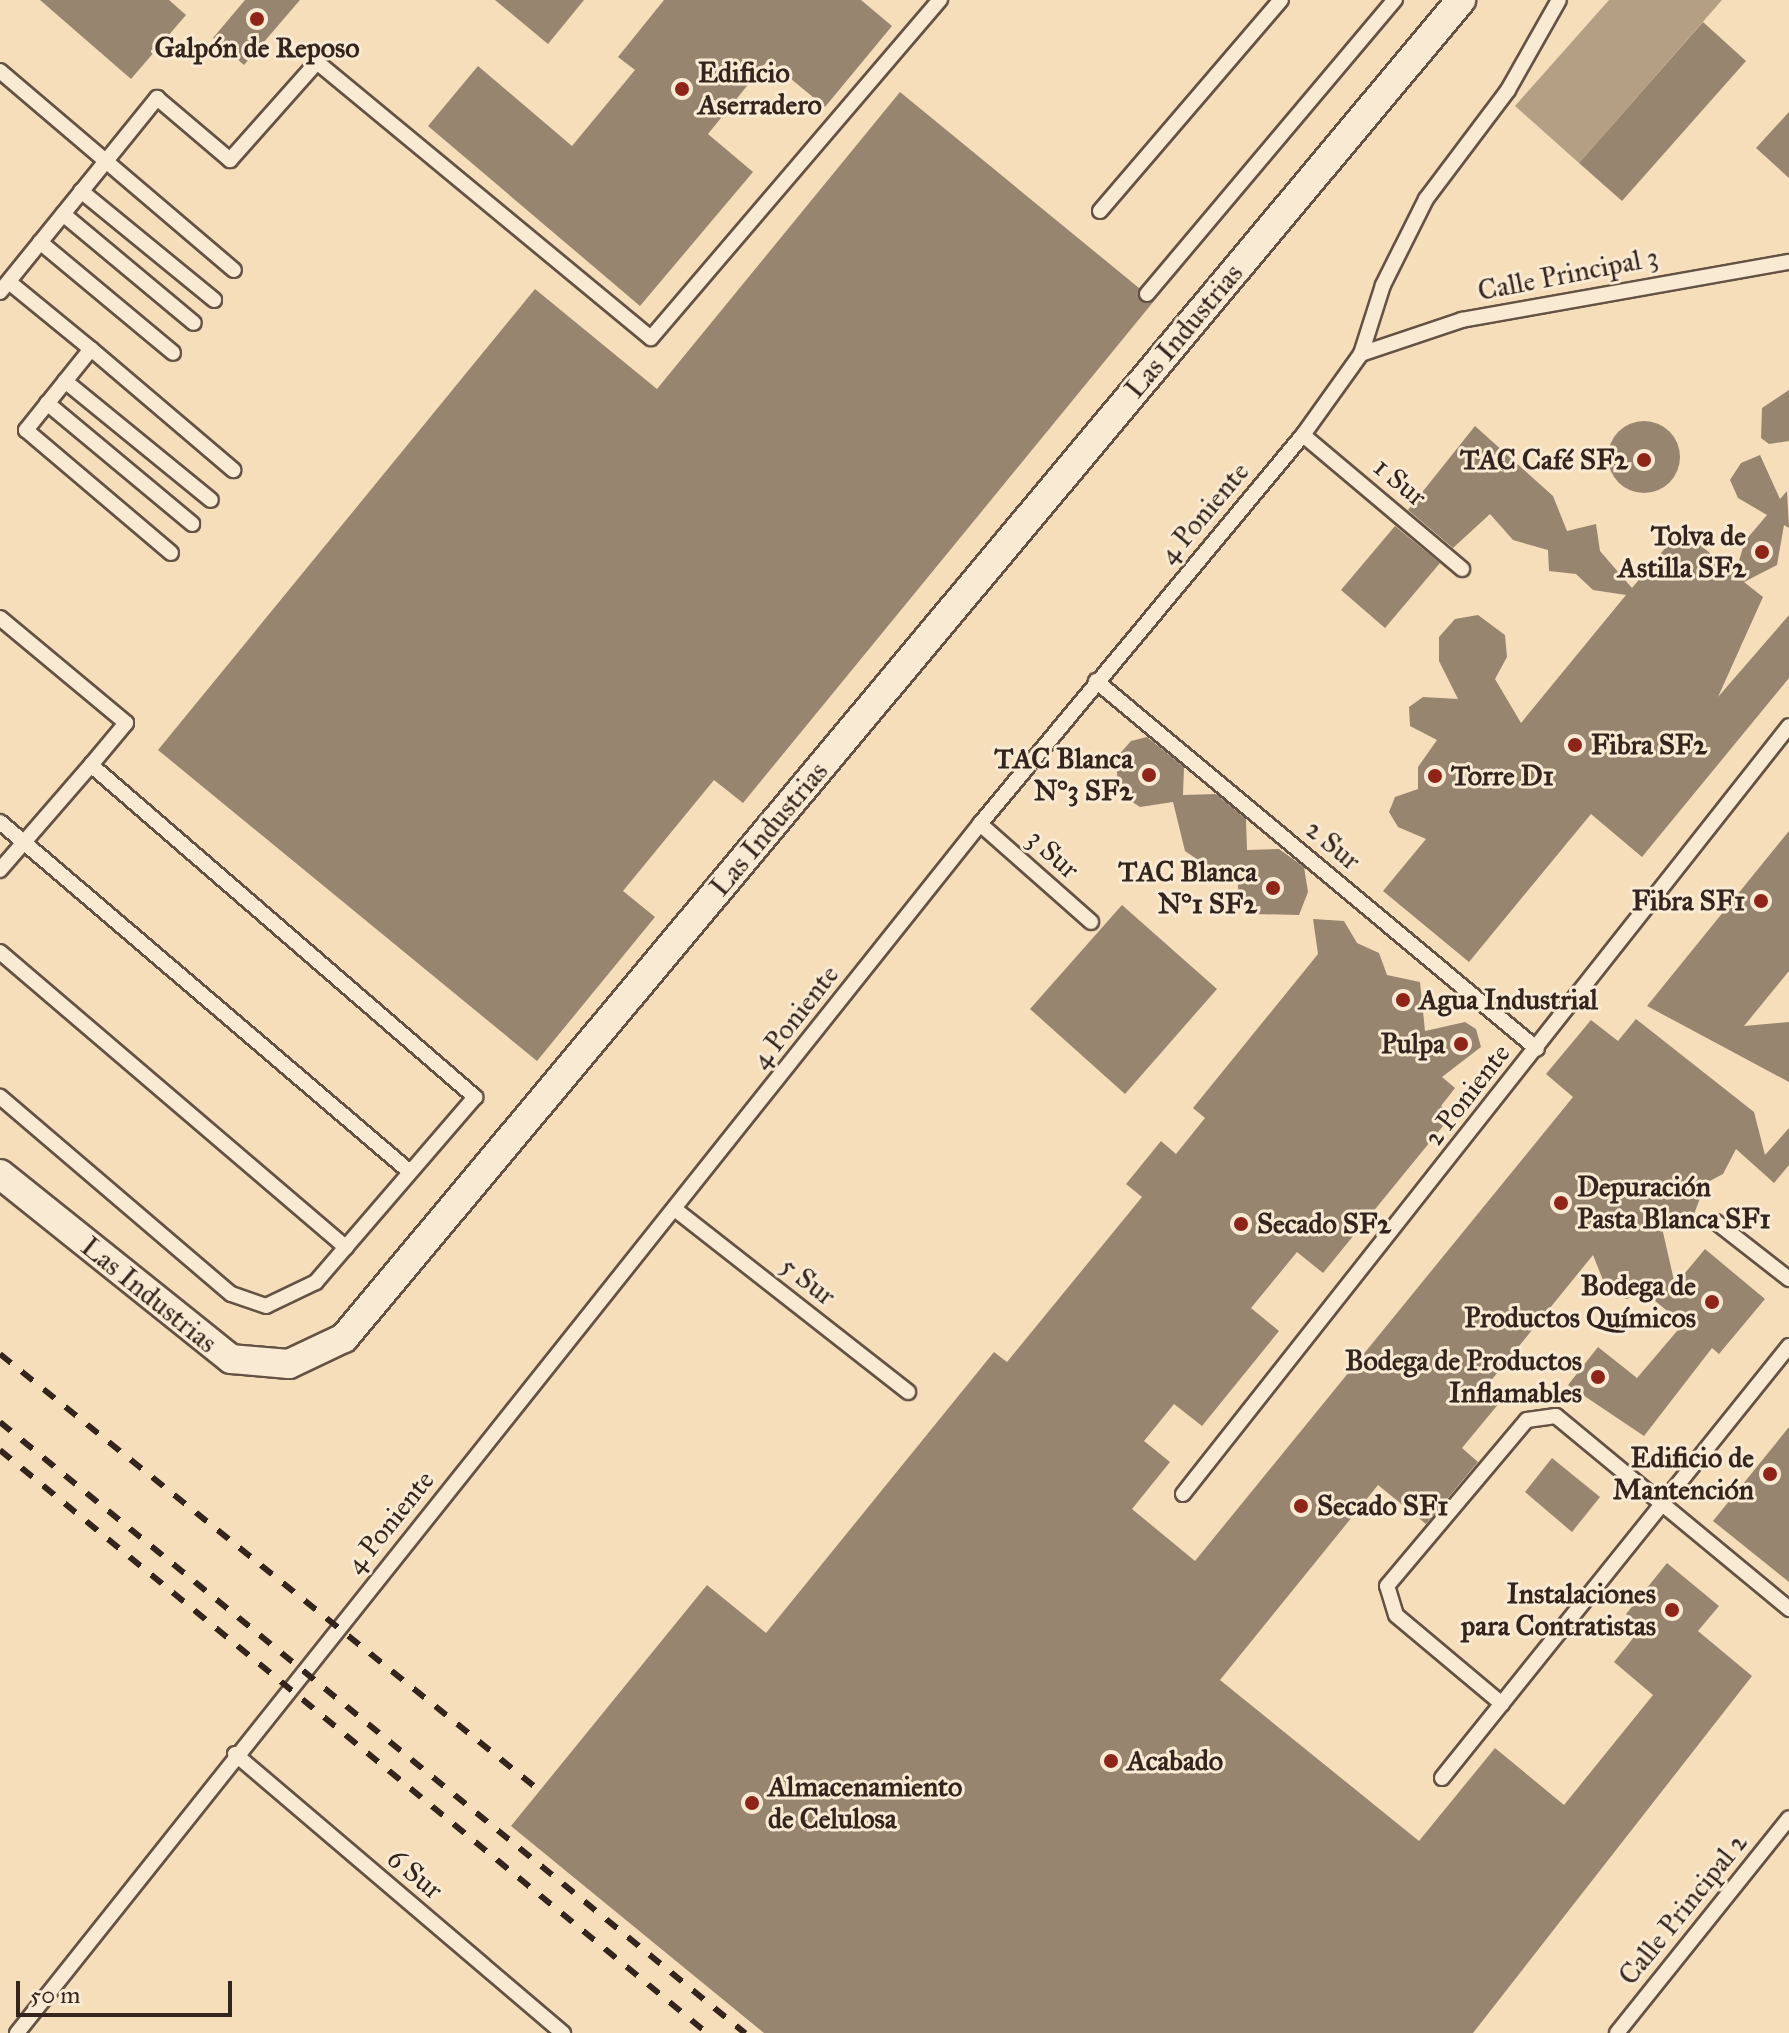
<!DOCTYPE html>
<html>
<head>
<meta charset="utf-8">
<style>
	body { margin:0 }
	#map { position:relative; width:1789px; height:2033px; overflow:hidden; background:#f6debb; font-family:"IM FELL Great Primer",serif }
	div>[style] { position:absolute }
	.water>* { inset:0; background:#b49f85 }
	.building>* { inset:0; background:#98856f }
	.round { border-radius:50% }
	.roads { filter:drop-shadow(2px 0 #645244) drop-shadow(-2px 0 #645244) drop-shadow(0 2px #645244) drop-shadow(0 -2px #645244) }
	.service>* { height:14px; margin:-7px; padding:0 7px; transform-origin:7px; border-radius:7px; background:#f9ead3 }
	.minor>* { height:28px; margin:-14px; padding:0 14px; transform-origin:14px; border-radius:14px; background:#f9ead3 }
	.rail>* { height:6px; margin-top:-3px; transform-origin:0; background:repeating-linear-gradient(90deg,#33241d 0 14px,transparent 0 28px) }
	.dots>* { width:22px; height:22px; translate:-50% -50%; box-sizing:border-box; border:4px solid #f9ead3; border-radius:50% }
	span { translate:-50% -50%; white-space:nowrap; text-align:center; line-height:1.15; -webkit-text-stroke:6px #f9ead3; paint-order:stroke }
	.poi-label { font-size:28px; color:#33241d; font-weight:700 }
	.left { translate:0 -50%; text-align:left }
	.right { translate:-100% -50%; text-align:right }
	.street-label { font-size:28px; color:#33241d }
	.scale { position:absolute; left:16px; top:1981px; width:216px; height:36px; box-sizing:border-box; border:4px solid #33241d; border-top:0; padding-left:10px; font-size:24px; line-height:28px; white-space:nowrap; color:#33241d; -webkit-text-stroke:6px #f9ead3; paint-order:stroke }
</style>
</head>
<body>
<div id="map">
	<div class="water">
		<i style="clip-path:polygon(1609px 0,1722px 0,1579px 163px,1515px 106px)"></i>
	</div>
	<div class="building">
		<i style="clip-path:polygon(40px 0,169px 0,186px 15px,131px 79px)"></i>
		<i style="clip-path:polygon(245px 0,300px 0,244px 65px,213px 38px)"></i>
		<i style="clip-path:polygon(495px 0,584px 0,548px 44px)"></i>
		<i style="clip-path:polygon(664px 0,861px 0,892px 26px,825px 107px,768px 60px,708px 134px,753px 172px,640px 306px,428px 126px,478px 66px,572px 146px,635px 70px,618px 57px)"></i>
		<i style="clip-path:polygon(1703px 22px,1746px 61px,1622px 201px,1579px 163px)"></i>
		<i style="clip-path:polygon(900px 92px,1139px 288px,1141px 302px,1154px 301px,743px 803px,714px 780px,623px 891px,655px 917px,537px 1061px,158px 750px,535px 289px,657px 389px)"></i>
		<i style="clip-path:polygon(1789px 112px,1789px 178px,1756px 148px)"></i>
		<i style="clip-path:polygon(1789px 390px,1789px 441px,1769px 444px,1761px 438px,1762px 408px)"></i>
		<i class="round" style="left:1608px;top:421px;width:72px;height:72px"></i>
		<i style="clip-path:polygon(1475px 426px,1553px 496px,1567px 531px,1596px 524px,1600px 551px,1632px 588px,1681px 529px,1735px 574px,1745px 541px,1767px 515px,1738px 498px,1730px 480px,1741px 463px,1760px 455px,1780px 499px,1787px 491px,1789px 528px,1784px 525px,1777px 565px,1744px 582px,1763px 597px,1718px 697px,1789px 615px,1789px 678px,1642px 857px,1591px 814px,1469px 962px,1383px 891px,1426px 839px,1398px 827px,1389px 812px,1395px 797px,1418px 789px,1418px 767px,1437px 740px,1410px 726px,1409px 707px,1423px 697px,1458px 699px,1439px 661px,1439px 637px,1455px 619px,1478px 615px,1505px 635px,1507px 657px,1495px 679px,1521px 723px,1626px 595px,1593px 590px,1576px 574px,1549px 571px,1548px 550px,1513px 540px,1490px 514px,1453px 548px,1408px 510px)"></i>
		<i style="clip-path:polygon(1395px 526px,1440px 563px,1385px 628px,1341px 590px)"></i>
		<i style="clip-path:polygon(1147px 737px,1184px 767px,1183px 795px,1216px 794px,1246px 819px,1247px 850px,1279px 849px,1304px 867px,1308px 892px,1299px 915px,1254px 914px,1239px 895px,1236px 868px,1204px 864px,1185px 851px,1173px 802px,1140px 807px,1120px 794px,1115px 759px,1131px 741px)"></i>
		<i style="clip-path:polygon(1789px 831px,1789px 971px,1744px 1026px,1789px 1022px,1789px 1082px,1647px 1006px)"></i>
		<i style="clip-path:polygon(1122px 905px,1217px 989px,1125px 1094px,1030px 1009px)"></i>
		<i style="clip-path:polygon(1313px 919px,1344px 921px,1357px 943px,1379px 953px,1387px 975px,1420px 982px,1425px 1031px,1465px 1022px,1476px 1029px,1481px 1047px,1442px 1077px,1455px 1088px,1441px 1106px,1452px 1115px,1323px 1273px,1297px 1252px,1251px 1308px,1279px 1331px,1202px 1426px,1174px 1404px,1144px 1441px,1170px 1462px,1132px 1509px,1195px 1561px,1573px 1097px,1546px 1074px,1591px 1020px,1618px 1041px,1636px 1019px,1754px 1112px,1765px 1155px,1789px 1128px,1789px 1165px,1774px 1183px,1736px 1149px,1723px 1174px,1706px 1183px,1694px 1214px,1660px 1219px,1675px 1285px,1705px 1249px,1765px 1299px,1719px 1354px,1712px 1348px,1644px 1436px,1568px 1385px,1598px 1347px,1637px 1378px,1683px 1324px,1643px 1291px,1627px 1299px,1609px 1295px,1593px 1255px,1489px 1383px,1505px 1396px,1462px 1448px,1478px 1462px,1426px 1524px,1378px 1485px,1220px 1680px,1419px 1841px,1495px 1748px,1564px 1805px,1653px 1695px,1614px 1662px,1642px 1627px,1626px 1614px,1667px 1563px,1719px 1606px,1698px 1631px,1752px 1676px,1473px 2033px,764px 2033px,511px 1826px,707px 1585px,766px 1633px,994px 1352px,1007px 1362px,1142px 1197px,1126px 1184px,1161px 1141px,1176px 1154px,1205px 1118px,1193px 1108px,1318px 954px)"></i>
		<i style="clip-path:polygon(1789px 1427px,1789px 1582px,1713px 1521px)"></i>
		<i style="clip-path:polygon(1552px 1458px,1600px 1497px,1572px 1532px,1525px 1492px)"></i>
	</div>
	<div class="roads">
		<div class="service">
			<i style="left:0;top:71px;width:307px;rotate:40.4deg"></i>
			<i style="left:81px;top:191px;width:172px;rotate:39.3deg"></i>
			<i style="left:1100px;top:211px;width:278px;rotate:-49.4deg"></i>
			<i style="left:63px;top:214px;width:170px;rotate:39.8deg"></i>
			<i style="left:40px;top:242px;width:173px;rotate:39.8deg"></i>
			<i style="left:9px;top:282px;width:106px;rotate:39.3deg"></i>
			<i style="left:91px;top:349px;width:104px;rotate:128.7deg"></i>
			<i style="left:26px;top:430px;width:190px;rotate:40.3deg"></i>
			<i style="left:0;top:292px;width:250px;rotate:-51deg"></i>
			<i style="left:157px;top:98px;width:96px;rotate:40.3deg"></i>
			<i style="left:230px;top:160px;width:131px;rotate:-48.4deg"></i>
			<i style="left:317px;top:62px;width:433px;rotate:39.6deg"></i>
			<i style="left:651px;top:338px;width:445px;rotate:-49.5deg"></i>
			<i style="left:1147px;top:294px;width:385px;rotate:-49.9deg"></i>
			<i style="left:91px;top:349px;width:187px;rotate:40.4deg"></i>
			<i style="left:1361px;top:354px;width:107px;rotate:-18.6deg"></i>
			<i style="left:1462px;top:320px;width:332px;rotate:-10.1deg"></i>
			<i style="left:65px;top:381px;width:188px;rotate:39.2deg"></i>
			<i style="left:47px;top:403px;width:189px;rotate:39.8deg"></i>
			<i style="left:1303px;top:435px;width:208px;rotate:40.1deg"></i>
			<i style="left:0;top:618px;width:164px;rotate:39.8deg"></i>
			<i style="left:126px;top:723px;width:55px;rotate:129.8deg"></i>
			<i style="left:1096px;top:681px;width:574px;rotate:39.84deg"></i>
			<i style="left:0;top:822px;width:539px;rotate:40.49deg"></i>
			<i style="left:980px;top:824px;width:148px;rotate:41.4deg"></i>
			<i style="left:0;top:870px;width:139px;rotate:-49.1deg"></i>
			<i style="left:91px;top:765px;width:508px;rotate:40.85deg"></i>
			<i style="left:475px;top:1097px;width:244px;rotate:130.7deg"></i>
			<i style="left:316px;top:1282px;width:55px;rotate:154.4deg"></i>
			<i style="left:266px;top:1306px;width:37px;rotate:-161deg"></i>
			<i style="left:231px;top:1294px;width:304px;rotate:-139.5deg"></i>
			<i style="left:0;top:952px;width:455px;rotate:40.5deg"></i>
			<i style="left:676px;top:1210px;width:295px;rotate:38.1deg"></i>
			<i style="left:1716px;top:1222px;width:93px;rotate:38deg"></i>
			<i style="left:1183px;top:1494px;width:978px;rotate:-51.72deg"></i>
			<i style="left:1502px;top:1704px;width:138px;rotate:-140deg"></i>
			<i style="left:1396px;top:1615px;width:30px;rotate:-107deg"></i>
			<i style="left:1387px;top:1586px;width:217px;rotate:-49.9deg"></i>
			<i style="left:1527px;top:1420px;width:29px;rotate:-8deg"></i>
			<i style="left:1556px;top:1416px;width:303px;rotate:39.6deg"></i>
			<i style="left:235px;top:1754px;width:431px;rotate:40.4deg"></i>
			<i style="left:1442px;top:1778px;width:554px;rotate:-51.23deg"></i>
			<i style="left:17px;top:2033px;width:1546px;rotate:-51.46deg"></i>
			<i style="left:980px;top:824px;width:506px;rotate:-50.3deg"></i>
			<i style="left:1303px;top:435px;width:100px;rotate:-54.4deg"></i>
			<i style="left:1361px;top:354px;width:72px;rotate:-72.3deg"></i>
			<i style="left:1383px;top:285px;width:96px;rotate:-63.4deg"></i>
			<i style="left:1426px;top:199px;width:136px;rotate:-53deg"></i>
			<i style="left:1508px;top:90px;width:103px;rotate:-60.5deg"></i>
			<i style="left:1617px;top:2033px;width:275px;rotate:-51.3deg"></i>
		</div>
		<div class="minor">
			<i style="left:0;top:1174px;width:296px;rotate:38.7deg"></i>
			<i style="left:231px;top:1359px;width:58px;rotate:4.9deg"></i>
			<i style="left:289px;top:1364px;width:61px;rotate:-25.3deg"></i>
			<i style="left:344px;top:1338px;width:1743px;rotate:-50.14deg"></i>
		</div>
	</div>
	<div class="rail">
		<i style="left:0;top:1354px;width:695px;rotate:38.98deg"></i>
		<i style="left:0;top:1422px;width:964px;rotate:39.36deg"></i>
		<i style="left:0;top:1450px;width:916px;rotate:39.51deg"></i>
	</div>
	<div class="dots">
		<i style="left:257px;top:19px;background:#8f2418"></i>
		<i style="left:682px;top:89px;background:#8f2418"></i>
		<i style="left:1644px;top:460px;background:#8f2418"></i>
		<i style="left:1762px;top:552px;background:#8f2418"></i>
		<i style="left:1575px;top:745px;background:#8f2418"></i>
		<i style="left:1149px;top:775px;background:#8f2418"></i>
		<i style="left:1435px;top:776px;background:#8f2418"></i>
		<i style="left:1273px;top:888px;background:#8f2418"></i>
		<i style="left:1761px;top:901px;background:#8f2418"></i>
		<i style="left:1403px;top:1000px;background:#8f2418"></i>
		<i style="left:1461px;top:1044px;background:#8f2418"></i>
		<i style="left:1561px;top:1203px;background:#8f2418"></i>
		<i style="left:1241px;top:1224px;background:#8f2418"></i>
		<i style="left:1712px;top:1302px;background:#8f2418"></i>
		<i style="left:1598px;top:1377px;background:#8f2418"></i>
		<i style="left:1770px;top:1474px;background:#8f2418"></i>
		<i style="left:1301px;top:1506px;background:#8f2418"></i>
		<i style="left:1672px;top:1610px;background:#8f2418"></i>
		<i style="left:1111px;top:1761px;background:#8f2418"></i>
		<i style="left:752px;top:1803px;background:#8f2418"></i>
	</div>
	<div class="poi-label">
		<span style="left:257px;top:48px">Galpón de Reposo</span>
		<span class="left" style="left:698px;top:89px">Edificio<br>Aserradero</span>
		<span class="right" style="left:1628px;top:460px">TAC Café SF2</span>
		<span class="right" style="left:1746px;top:552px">Tolva de<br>Astilla SF2</span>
		<span class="left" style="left:1591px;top:745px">Fibra SF2</span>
		<span class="right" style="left:1133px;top:775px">TAC Blanca<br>N°3 SF2</span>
		<span class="left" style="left:1451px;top:776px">Torre D1</span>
		<span class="right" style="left:1257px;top:888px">TAC Blanca<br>N°1 SF2</span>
		<span class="right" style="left:1745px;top:901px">Fibra SF1</span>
		<span class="left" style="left:1419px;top:1000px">Agua Industrial</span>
		<span class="right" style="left:1445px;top:1044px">Pulpa</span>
		<span class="left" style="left:1577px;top:1203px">Depuración<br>Pasta Blanca SF1</span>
		<span class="left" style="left:1257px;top:1224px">Secado SF2</span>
		<span class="right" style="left:1696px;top:1302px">Bodega de<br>Productos Químicos</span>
		<span class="right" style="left:1582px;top:1377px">Bodega de Productos<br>Inflamables</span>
		<span class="right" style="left:1754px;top:1474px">Edificio de<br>Mantención</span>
		<span class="left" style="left:1317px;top:1506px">Secado SF1</span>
		<span class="right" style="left:1656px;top:1610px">Instalaciones<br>para Contratistas</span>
		<span class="left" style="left:1127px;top:1761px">Acabado</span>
		<span class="left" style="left:768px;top:1803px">Almacenamiento<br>de Celulosa</span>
	</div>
	<div class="street-label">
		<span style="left:1568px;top:274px;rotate:-11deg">Calle Principal 3</span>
		<span style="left:1184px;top:331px;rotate:-50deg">Las Industrias</span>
		<span style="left:1400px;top:482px;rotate:40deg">1 Sur</span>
		<span style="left:1204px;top:513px;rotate:-50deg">4 Poniente</span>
		<span style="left:769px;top:829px;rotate:-50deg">Las Industrias</span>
		<span style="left:1333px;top:845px;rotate:40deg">2 Sur</span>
		<span style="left:1053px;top:854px;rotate:42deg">3 Sur</span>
		<span style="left:795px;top:1017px;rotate:-52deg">4 Poniente</span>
		<span style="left:1467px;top:1095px;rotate:-52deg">2 Poniente</span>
		<span style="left:808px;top:1281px;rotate:38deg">5 Sur</span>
		<span style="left:149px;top:1295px;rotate:39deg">Las Industrias</span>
		<span style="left:390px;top:1522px;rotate:-51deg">4 Poniente</span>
		<span style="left:415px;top:1874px;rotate:40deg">6 Sur</span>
		<span style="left:1683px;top:1909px;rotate:-51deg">Calle Principal 2</span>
	</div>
	<div class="scale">50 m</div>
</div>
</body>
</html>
